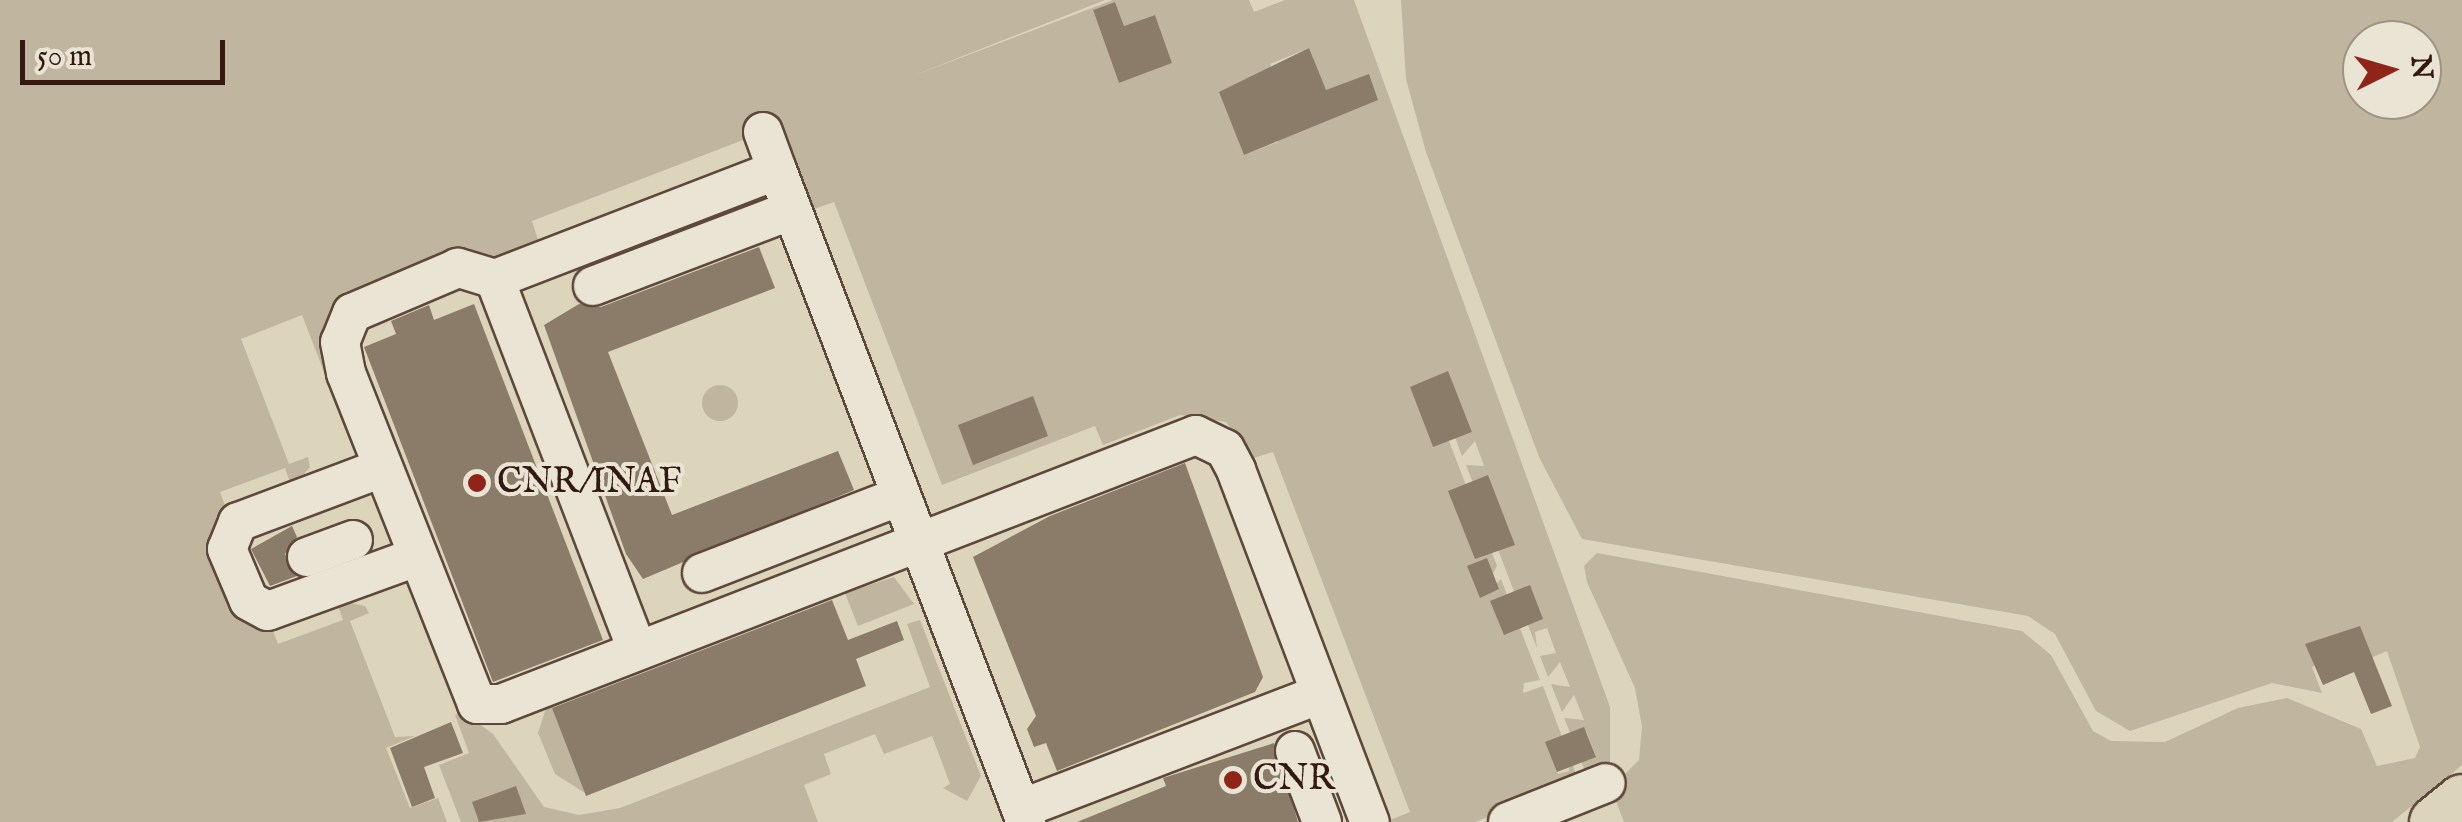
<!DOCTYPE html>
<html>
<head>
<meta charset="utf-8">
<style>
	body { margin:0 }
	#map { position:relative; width:2462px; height:822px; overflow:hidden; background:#ddd5bb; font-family:"IM FELL English",serif }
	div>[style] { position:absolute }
	.green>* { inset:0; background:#c0b59e }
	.round { border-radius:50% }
	.building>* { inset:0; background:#8b7b69 }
	.roads { filter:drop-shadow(2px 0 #5e483b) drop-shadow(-2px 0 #5e483b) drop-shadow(0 2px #5e483b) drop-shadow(0 -2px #5e483b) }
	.minor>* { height:38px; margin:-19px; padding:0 19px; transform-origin:19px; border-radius:19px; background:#e9e4d3 }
	.major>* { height:50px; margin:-25px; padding:0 25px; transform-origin:25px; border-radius:25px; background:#ddd5bb }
	.dots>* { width:28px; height:28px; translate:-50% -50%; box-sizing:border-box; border:5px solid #e9e4d3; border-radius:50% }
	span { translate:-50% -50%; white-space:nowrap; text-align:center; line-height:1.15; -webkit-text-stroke:8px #e9e4d3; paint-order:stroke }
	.poi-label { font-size:35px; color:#331910 }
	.left { translate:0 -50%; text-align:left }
	.north { position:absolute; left:2342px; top:20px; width:100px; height:100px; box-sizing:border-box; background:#e9e4d3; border:2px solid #a09385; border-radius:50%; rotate:85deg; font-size:28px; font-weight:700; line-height:40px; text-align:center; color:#331910 }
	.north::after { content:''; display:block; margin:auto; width:35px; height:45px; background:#8f2418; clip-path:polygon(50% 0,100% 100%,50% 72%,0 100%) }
	.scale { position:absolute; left:20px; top:40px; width:205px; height:45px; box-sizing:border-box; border:5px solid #331910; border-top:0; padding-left:12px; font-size:30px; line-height:35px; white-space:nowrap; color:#331910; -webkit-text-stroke:8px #e9e4d3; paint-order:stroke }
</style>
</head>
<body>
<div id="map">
	<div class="green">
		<i style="clip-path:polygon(evenodd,0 0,1105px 0,910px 77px,1113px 0,1249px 0,1254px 12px,1285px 0,1354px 0,1610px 707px,1610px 769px,1588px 779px,1578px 753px,1596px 756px,1586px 731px,1576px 747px,1564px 718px,1584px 720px,1574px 695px,1562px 712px,1551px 684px,1570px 687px,1560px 662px,1548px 677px,1540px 656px,1556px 653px,1547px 628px,1535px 632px,1537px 648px,1522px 610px,1541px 614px,1530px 586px,1518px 602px,1494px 539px,1489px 476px,1478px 496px,1466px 465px,1484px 466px,1475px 441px,1462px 456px,1446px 413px,1461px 436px,1472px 432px,1458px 397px,1410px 387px,1433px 447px,1439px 415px,1497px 566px,1481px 597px,1501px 579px,1540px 680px,1524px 683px,1523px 693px,1543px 686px,1567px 750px,1546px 743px,1558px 774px,1569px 771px,1569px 756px,1579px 782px,1475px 822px,1385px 822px,1410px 812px,1273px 452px,1254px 458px,1226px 422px,1180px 415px,1103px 445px,1095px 426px,942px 485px,834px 202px,814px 209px,782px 125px,532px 221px,540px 246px,500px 260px,466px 255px,363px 291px,324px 372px,302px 315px,241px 339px,289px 464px,308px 457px,310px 467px,292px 488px,285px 468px,220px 492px,278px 644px,343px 620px,336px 600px,365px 606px,369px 613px,350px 621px,395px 737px,415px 736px,386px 748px,410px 808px,438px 798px,447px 822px,0 822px,0 0,1115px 2px,1124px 26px,1155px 15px,1172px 63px,1119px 83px,1093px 10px,1115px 2px,0 0,1309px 48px,1335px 117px,1296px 132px,1270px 64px,1309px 48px,0 0,1254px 80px,1278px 142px,1244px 155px,1220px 92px,1254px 80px)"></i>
		<i style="clip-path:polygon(evenodd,1401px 0,2462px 0,2462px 765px,2392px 822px,1624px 822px,1611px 788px,1639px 760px,1642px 727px,1635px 688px,1587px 582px,1584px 566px,1597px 553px,2022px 631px,2051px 655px,2093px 731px,2111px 741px,2165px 742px,2238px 708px,2287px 698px,2361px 729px,2377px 766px,2415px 758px,2420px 747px,2387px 651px,2343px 670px,2336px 657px,2312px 667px,2322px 693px,2272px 683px,2130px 731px,2096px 711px,2055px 634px,2028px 616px,1582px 539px,1539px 457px,1426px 152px,1406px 79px,1401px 0,2362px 40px,2422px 40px,2422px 100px,2362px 100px,2362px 40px)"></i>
		<i class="round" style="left:702px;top:385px;width:36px;height:36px"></i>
		<i style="clip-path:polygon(894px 577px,914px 604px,858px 626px,845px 593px)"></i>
		<i style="clip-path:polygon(920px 620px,981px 776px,967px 801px,943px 788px,950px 784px,932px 736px,884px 754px,875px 734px,824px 754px,831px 774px,804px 785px,818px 822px,461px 822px,439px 765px,469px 753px,455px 715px,463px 712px,493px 734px,544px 807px,579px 815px,620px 808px,930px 687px,907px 624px)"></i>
		<i style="clip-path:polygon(549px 699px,585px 793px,555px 774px,538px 733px)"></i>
	</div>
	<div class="building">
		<i style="clip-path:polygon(1115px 2px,1124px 26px,1155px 15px,1172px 63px,1119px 83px,1093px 10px)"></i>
		<i style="clip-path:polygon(1309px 48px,1326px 90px,1369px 74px,1378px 100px,1244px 155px,1219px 92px)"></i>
		<i style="clip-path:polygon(759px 247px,775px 288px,608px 352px,672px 515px,838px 451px,854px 490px,643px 579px,626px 554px,544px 325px,579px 304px,601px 307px)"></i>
		<i style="clip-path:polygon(474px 304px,603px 640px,493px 682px,364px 347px,396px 334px,391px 321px,429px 305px,434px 320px)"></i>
		<i style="clip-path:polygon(1448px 371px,1472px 432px,1433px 447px,1410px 387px)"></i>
		<i style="clip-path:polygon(1033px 396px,1048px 436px,973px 465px,958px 425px)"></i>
		<i style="clip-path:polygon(1185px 463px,1263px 677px,1255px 692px,1057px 771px,1046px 743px,1034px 747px,1027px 729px,1036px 716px,973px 557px,1050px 516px)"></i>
		<i style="clip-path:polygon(1488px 475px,1515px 545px,1475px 559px,1448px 491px)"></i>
		<i style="clip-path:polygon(292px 526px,297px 537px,285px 554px,297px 576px,270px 586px,251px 549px)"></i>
		<i style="clip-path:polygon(1487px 558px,1499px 589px,1480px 598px,1467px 566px)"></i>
		<i style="clip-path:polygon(1530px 585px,1543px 619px,1504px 635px,1490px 601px)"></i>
		<i style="clip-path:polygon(832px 600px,848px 640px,897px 621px,904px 640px,856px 659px,866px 686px,586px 796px,552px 708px)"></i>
		<i style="clip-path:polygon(2360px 626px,2392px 706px,2371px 714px,2354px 672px,2323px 685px,2305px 644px)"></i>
		<i style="clip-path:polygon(451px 722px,463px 753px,424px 767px,435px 798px,412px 807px,390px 748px)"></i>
		<i style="clip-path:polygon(1584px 727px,1596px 757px,1557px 772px,1545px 742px)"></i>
		<i style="clip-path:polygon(1274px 743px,1298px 822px,1077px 822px,1166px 786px,1163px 778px)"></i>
		<i style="clip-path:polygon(516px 786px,526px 814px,479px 822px,472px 802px)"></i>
	</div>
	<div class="roads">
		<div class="minor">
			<i style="left:763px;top:132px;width:40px;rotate:69.8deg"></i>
			<i style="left:495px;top:279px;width:302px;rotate:-21.1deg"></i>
			<i style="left:777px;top:170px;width:698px;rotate:69.1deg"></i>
			<i style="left:593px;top:286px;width:213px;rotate:-20.9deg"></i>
			<i style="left:382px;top:468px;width:154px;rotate:159.4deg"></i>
			<i style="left:238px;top:522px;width:29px;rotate:112deg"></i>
			<i style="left:227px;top:549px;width:56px;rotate:67.1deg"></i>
			<i style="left:249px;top:601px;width:21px;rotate:28deg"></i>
			<i style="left:268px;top:611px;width:158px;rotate:-20deg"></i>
			<i style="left:307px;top:557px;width:49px;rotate:-20.3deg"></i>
			<i style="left:702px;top:573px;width:213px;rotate:-21.2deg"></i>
			<i style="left:636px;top:647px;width:394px;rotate:-111deg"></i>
			<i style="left:495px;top:279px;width:39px;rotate:-163deg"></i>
			<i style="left:458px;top:268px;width:115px;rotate:157deg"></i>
			<i style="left:352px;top:313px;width:31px;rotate:112deg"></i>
			<i style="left:340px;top:342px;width:32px;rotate:79deg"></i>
			<i style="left:346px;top:373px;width:356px;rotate:68.4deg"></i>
			<i style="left:477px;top:704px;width:24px"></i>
			<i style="left:501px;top:704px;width:745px;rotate:-21.16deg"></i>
			<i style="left:1196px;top:435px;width:32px;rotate:26deg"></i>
			<i style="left:1225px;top:449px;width:24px;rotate:62deg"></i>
			<i style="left:1236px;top:470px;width:377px;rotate:69.2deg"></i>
			<i style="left:1295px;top:751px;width:76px;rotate:69.2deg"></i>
			<i style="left:1021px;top:809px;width:320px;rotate:-21deg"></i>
			<i style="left:1508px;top:822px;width:105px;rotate:-21.7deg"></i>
		</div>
		<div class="major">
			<i style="left:2435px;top:822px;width:35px;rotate:-39deg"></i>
		</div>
	</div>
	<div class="dots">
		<i style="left:477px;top:483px;background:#8f2418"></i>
		<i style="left:1233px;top:780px;background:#8f2418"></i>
	</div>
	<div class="poi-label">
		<span class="left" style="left:497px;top:483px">CNR/INAF</span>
		<span class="left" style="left:1253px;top:780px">CNR</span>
	</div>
	<div class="north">N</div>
	<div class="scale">50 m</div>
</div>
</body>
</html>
